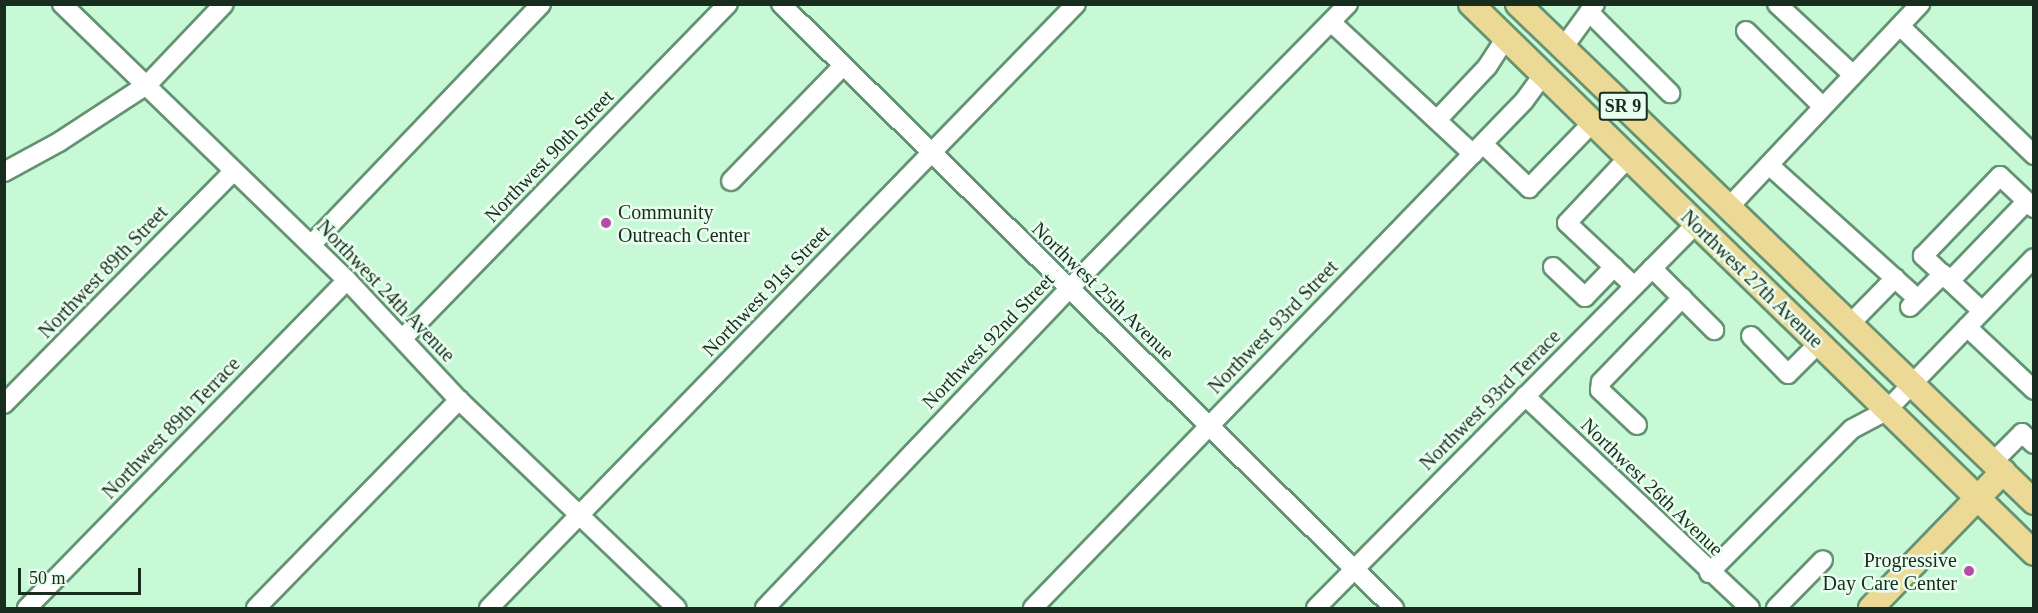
<!DOCTYPE html>
<html>
<head>
<meta charset="utf-8">
<style>
	body { margin:0 }
	#map { position:relative; width:2038px; height:613px; overflow:hidden; background:#c7f9d6; font-family:"Times New Roman",serif }
	div>[style] { position:absolute }
	.roads { filter:drop-shadow(2px 0 #649373) drop-shadow(-2px 0 #649373) drop-shadow(0 2px #649373) drop-shadow(0 -2px #649373) }
	.minor>* { height:18px; margin:-9px; padding:0 9px; transform-origin:9px; border-radius:9px; background:#fff }
	.major>* { height:24px; margin:-12px; padding:0 12px; transform-origin:12px; border-radius:12px; background:#ebd995 }
	.dots>* { width:16px; height:16px; translate:-50% -50%; box-sizing:border-box; border:3px solid #eafef0; border-radius:50% }
	span { translate:-50% -50%; white-space:nowrap; text-align:center; line-height:1.15; -webkit-text-stroke:5px #eafef0; paint-order:stroke }
	.shield-label span { padding:2px 4px; background:#eafef0; border:2px solid; border-radius:4px; -webkit-text-stroke-width:0 }
	.shield-label { font-size:18px; color:#192d1f; font-weight:700 }
	.street-label { font-size:20px; color:#192d1f }
	.poi-label { font-size:20px; color:#192d1f }
	.left { translate:0 -50%; text-align:left }
	.right { translate:-100% -50%; text-align:right }
	.frame { position:absolute; inset:0; border:6px solid #192d1f; pointer-events:none }
	.scale { position:absolute; left:18px; top:568px; width:123px; height:27px; box-sizing:border-box; border:3px solid #192d1f; border-top:0; padding-left:8px; font-size:18px; line-height:21px; white-space:nowrap; color:#192d1f; -webkit-text-stroke:4px #eafef0; paint-order:stroke }
</style>
</head>
<body>
<div id="map">
	<div class="roads">
		<div class="minor">
			<i style="left:62px;top:4px;width:397px;rotate:44.1deg"></i>
			<i style="left:347px;top:280px;width:164px;rotate:47deg"></i>
			<i style="left:459px;top:400px;width:301px;rotate:43.7deg"></i>
			<i style="left:781px;top:4px;width:861px;rotate:44.58deg"></i>
			<i style="left:1777px;top:4px;width:103px;rotate:43deg"></i>
			<i style="left:1589px;top:12px;width:115px;rotate:45deg"></i>
			<i style="left:1331px;top:22px;width:194px;rotate:42.9deg"></i>
			<i style="left:1900px;top:26px;width:186px;rotate:43.9deg"></i>
			<i style="left:1746px;top:31px;width:107px;rotate:44.6deg"></i>
			<i style="left:1563px;top:48px;width:54px;rotate:-54deg"></i>
			<i style="left:1437px;top:120px;width:73px;rotate:-46.7deg"></i>
			<i style="left:1487px;top:67px;width:35px;rotate:-57deg"></i>
			<i style="left:1483px;top:144px;width:64px;rotate:43.7deg"></i>
			<i style="left:1529px;top:188px;width:91px;rotate:-45.9deg"></i>
			<i style="left:1628px;top:158px;width:89px;rotate:133.2deg"></i>
			<i style="left:1567px;top:223px;width:92px;rotate:43.2deg"></i>
			<i style="left:1769px;top:165px;width:200px;rotate:42deg"></i>
			<i style="left:4px;top:172px;width:63px;rotate:-28.6deg"></i>
			<i style="left:59px;top:142px;width:106px;rotate:-33.1deg"></i>
			<i style="left:148px;top:84px;width:110px;rotate:-46.5deg"></i>
			<i style="left:731px;top:181px;width:161px;rotate:-45.8deg"></i>
			<i style="left:1729px;top:207px;width:279px;rotate:-46.7deg"></i>
			<i style="left:311px;top:245px;width:333px;rotate:-46.3deg"></i>
			<i style="left:1553px;top:267px;width:44px;rotate:43.2deg"></i>
			<i style="left:1585px;top:297px;width:42px;rotate:-46deg"></i>
			<i style="left:1652px;top:268px;width:88px;rotate:45deg"></i>
			<i style="left:1950px;top:281px;width:110px;rotate:-46.1deg"></i>
			<i style="left:1910px;top:307px;width:47px;rotate:-45deg"></i>
			<i style="left:1982px;top:311px;width:81px;rotate:-137deg"></i>
			<i style="left:1923px;top:256px;width:111px;rotate:-46.1deg"></i>
			<i style="left:2000px;top:176px;width:47px;rotate:43.3deg"></i>
			<i style="left:1851px;top:323px;width:63px;rotate:-45.6deg"></i>
			<i style="left:1967px;top:327px;width:92px;rotate:43.2deg"></i>
			<i style="left:1751px;top:336px;width:53px;rotate:45.8deg"></i>
			<i style="left:1788px;top:374px;width:44px;rotate:-45deg"></i>
			<i style="left:403px;top:338px;width:466px;rotate:-45.8deg"></i>
			<i style="left:1525px;top:396px;width:309px;rotate:43.3deg"></i>
			<i style="left:4px;top:404px;width:327px;rotate:-45.4deg"></i>
			<i style="left:1637px;top:425px;width:51px;rotate:-136.6deg"></i>
			<i style="left:1600px;top:390px;width:8px;rotate:-83deg"></i>
			<i style="left:1601px;top:382px;width:117px;rotate:-46deg"></i>
			<i style="left:1993px;top:462px;width:41px;rotate:-45deg"></i>
			<i style="left:2022px;top:433px;width:16px;rotate:43deg"></i>
			<i style="left:1709px;top:573px;width:203px;rotate:-45.2deg"></i>
			<i style="left:1852px;top:429px;width:40px;rotate:-28deg"></i>
			<i style="left:1887px;top:410px;width:211px;rotate:-46deg"></i>
			<i style="left:27px;top:608px;width:458px;rotate:-45.7deg"></i>
			<i style="left:256px;top:608px;width:291px;rotate:-45.7deg"></i>
			<i style="left:489px;top:608px;width:842px;rotate:-45.82deg"></i>
			<i style="left:765px;top:608px;width:441px;rotate:-46.4deg"></i>
			<i style="left:1069px;top:289px;width:399px;rotate:-45.6deg"></i>
			<i style="left:1033px;top:608px;width:706px;rotate:-45.92deg"></i>
			<i style="left:1524px;top:101px;width:32px;rotate:-54deg"></i>
			<i style="left:1316px;top:608px;width:540px;rotate:-45.3deg"></i>
			<i style="left:1776px;top:608px;width:67px;rotate:-45.6deg"></i>
		</div>
		<div class="major">
			<i style="left:1471px;top:4px;width:786px;rotate:44.28deg"></i>
			<i style="left:1518px;top:4px;width:717px;rotate:43.98deg"></i>
			<i style="left:1871px;top:608px;width:190px;rotate:-45.9deg"></i>
		</div>
	</div>
	<div class="dots">
		<i style="left:606px;top:223px;background:#b94aa8"></i>
		<i style="left:1969px;top:571px;background:#b94aa8"></i>
	</div>
	<div class="shield-label">
		<span style="left:1623px;top:106px">SR 9</span>
	</div>
	<div class="street-label">
		<span style="left:549px;top:156px;rotate:-46deg">Northwest 90th Street</span>
		<span style="left:103px;top:272px;rotate:-46deg">Northwest 89th Street</span>
		<span style="left:1752px;top:279px;rotate:44deg">Northwest 27th Avenue</span>
		<span style="left:386px;top:291px;rotate:46deg">Northwest 24th Avenue</span>
		<span style="left:766px;top:291px;rotate:-46deg">Northwest 91st Street</span>
		<span style="left:1103px;top:291px;rotate:44deg">Northwest 25th Avenue</span>
		<span style="left:1273px;top:327px;rotate:-46deg">Northwest 93rd Street</span>
		<span style="left:988px;top:341px;rotate:-46deg">Northwest 92nd Street</span>
		<span style="left:1490px;top:400px;rotate:-45deg">Northwest 93rd Terrace</span>
		<span style="left:171px;top:428px;rotate:-46deg">Northwest 89th Terrace</span>
		<span style="left:1652px;top:487px;rotate:44deg">Northwest 26th Avenue</span>
	</div>
	<div class="poi-label">
		<span class="left" style="left:618px;top:224px">Community<br>Outreach Center</span>
		<span class="right" style="left:1957px;top:572px">Progressive<br>Day Care Center</span>
	</div>
	<div class="frame"></div>
	<div class="scale">50 m</div>
</div>
</body>
</html>
